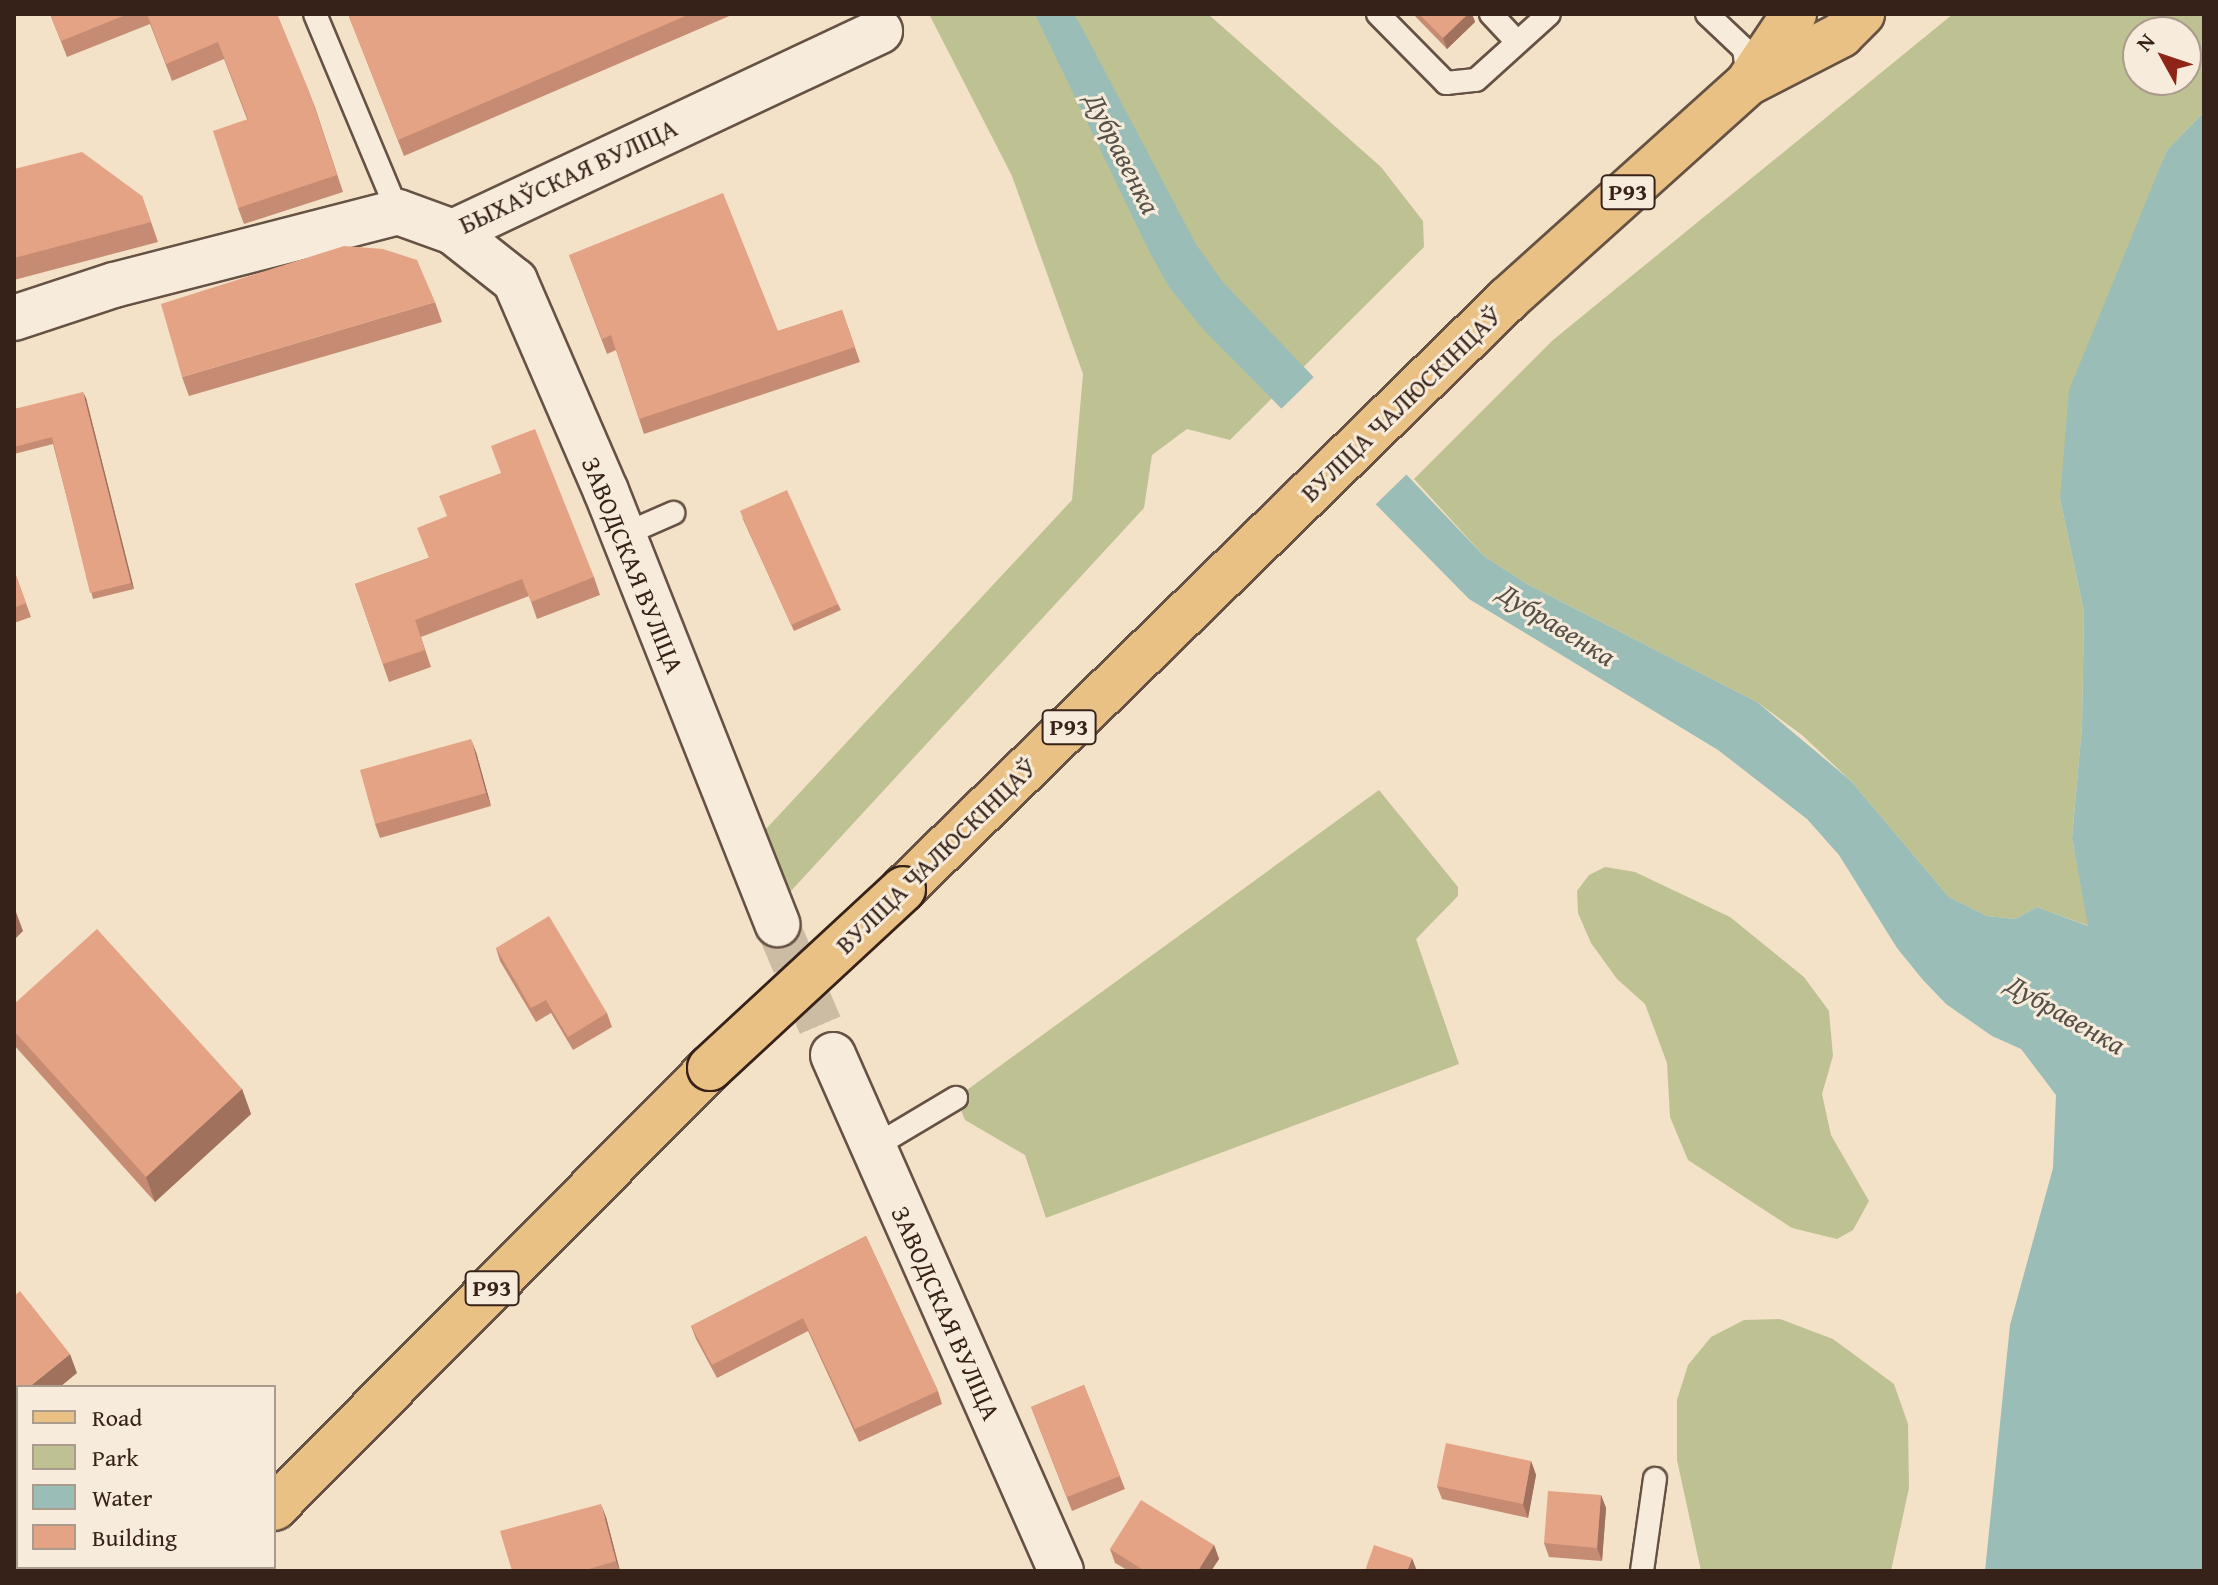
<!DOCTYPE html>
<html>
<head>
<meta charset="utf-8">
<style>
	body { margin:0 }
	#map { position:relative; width:2218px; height:1585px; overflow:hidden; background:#f3e2c7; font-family:"Gentium Book Plus",serif }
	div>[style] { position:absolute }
	.green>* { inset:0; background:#bec293 }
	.water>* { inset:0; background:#9bbdb7 }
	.pier>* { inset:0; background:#f3e2c7 }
	.minor-tunnel>* { height:44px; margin-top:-22px; transform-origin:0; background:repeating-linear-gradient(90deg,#cdbca4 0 44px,transparent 0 66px) }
	.roads { filter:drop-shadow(2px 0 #665244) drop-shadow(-2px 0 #665244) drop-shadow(0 2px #665244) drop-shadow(0 -2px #665244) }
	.service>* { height:22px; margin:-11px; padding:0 11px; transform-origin:11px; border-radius:11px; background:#f7ecdb }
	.minor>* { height:44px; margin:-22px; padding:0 22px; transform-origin:22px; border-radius:22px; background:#f7ecdb }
	.primary>* { height:44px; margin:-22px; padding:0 22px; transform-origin:22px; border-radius:22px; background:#eac184 }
	.bridges { filter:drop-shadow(2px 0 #372219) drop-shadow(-2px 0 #372219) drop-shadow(0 2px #372219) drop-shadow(0 -2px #372219) }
	.primary-bridge>* { height:44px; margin:-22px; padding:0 22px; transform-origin:22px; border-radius:22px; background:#eac184 }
	.wall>* { inset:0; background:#c58c73 }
	.shaded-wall>* { inset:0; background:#a0725e }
	.building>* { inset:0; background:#e5a386 }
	span { translate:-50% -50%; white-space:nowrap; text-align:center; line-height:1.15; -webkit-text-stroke:6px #f7ecdb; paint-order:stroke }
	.shield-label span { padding:2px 6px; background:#f7ecdb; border:2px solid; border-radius:6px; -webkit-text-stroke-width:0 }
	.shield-label { font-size:24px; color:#372219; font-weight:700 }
	.street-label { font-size:26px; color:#372219 }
	.water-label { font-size:28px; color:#555048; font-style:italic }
	.frame { position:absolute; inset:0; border:16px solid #372219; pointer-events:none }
	.legend { position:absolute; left:16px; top:1385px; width:260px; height:184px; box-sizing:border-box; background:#f7ecdb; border:2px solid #aa9b8d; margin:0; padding:10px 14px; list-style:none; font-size:24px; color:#372219 }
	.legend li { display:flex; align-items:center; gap:16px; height:40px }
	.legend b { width:40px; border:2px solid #aa9b8d }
	.north { position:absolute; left:2122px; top:16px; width:80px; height:80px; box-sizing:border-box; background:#f7ecdb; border:2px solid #aa9b8d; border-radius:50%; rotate:310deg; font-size:22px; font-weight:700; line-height:32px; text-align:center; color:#372219 }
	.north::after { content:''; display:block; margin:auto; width:28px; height:36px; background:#8f2418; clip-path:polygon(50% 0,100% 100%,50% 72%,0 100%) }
</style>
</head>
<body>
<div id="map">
	<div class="green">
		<i style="clip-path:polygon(929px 14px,1208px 14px,1381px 167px,1423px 221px,1424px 247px,1230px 440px,1187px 429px,1152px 455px,1144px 508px,790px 892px,766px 829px,1072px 500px,1083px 374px,1012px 176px)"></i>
		<i style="clip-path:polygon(evenodd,1953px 14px,2204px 14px,2204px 112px,2167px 150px,2130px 248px,2060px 499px,2084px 612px,2082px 726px,2072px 838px,2089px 926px,2037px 907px,2015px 919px,1987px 916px,1949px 897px,1851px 781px,1802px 735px,1757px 702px,1527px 584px,1484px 556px,1414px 479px,1553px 340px,1953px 14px,2138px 32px,2186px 32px,2186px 80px,2138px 80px,2138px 32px)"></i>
		<i style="clip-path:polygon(1379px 790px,1458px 887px,1458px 896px,1416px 939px,1459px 1064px,1046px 1218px,1025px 1155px,965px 1120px,956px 1098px)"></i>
		<i style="clip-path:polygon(1605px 867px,1635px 872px,1730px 917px,1804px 977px,1829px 1011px,1833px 1056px,1822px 1094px,1831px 1135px,1869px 1201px,1853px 1230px,1837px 1239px,1792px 1228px,1688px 1160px,1670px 1117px,1667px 1063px,1645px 1004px,1617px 979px,1591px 943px,1578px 913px,1577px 891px,1589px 875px)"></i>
		<i style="clip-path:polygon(1780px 1319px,1833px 1339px,1894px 1384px,1908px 1424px,1909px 1488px,1891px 1571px,1701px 1571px,1677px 1460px,1677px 1400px,1688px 1365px,1711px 1337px,1744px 1320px)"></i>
	</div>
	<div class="water">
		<i style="clip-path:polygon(1035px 14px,1073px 14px,1079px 22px,1197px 246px,1223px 282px,1484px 556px,1527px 584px,1757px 702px,1851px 781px,1949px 897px,1987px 916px,2015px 919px,2037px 907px,2088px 926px,2072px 838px,2082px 726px,2084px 612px,2060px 499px,2069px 390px,2167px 150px,2204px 112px,2204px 1571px,1985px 1571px,2010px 1325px,2053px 1168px,2056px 1095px,2021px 1049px,1992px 1036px,1946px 1004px,1923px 980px,1897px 948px,1839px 855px,1807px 819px,1718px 750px,1469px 599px,1202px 328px,1169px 287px,1148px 249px)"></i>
	</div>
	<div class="pier">
		<i style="clip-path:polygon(1318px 373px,1411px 470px,1373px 507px,1279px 411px)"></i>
	</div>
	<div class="minor-tunnel">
		<i style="left:777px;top:924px;width:142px;rotate:66.9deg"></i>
	</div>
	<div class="roads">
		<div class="service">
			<i style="left:315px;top:14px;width:215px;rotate:67.3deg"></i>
			<i style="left:1378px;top:14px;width:97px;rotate:45.4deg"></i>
			<i style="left:1446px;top:83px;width:30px;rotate:-6deg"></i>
			<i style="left:1476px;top:80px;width:98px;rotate:-42.1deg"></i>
			<i style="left:1491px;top:14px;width:37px;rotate:47deg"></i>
			<i style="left:1707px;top:14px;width:51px;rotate:43.4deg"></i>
			<i style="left:1744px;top:49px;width:29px;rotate:82deg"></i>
			<i style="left:623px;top:535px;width:55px;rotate:-23.7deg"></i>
			<i style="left:872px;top:1148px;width:98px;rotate:-30.8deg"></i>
			<i style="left:1642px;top:1571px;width:93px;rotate:-82deg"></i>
		</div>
		<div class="minor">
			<i style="left:453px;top:232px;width:472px;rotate:-25.2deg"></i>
			<i style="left:14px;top:318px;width:105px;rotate:-18.3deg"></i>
			<i style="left:114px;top:285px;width:293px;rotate:-14.4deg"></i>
			<i style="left:398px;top:212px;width:59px;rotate:20deg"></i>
			<i style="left:453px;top:232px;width:79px;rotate:38.3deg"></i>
			<i style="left:515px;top:281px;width:229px;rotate:66.6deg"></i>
			<i style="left:606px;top:491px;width:466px;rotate:68.4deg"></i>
			<i style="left:833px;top:1055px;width:564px;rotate:66.16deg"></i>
		</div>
		<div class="primary">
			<i style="left:1749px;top:81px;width:81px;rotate:-56.1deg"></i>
			<i style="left:903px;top:889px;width:845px;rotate:-44.28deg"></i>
			<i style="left:1508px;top:299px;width:323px;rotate:-42deg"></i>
			<i style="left:1748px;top:83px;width:105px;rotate:-27.3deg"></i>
			<i style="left:1841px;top:35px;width:30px;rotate:-45deg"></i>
			<i style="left:274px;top:1508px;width:619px;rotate:-45.26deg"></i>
			<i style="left:211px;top:1571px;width:6px;rotate:-45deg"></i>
		</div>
	</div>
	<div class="bridges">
		<div class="primary-bridge">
			<i style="left:710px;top:1068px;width:263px;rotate:-42.8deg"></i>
		</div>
	</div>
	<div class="wall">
		<i style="clip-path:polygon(50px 14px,277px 14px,315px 107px,343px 192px,244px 224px,238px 208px,247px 119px,224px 59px,172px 81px,150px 24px,67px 57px)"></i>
		<i style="clip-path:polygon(348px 14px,734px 14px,404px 156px)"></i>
		<i style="clip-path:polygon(1413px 14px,1472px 14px,1475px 22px,1447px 49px)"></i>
		<i style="clip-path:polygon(14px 169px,142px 196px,158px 242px,14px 280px)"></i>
		<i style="clip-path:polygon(569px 255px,778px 331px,842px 310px,860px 362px,644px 434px,616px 350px,607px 354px)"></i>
		<i style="clip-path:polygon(435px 302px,442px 322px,189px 396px,182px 377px)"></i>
		<i style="clip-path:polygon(86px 398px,134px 589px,93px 599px,53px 444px,14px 454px,14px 409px)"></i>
		<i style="clip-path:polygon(742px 517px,838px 604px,841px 610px,794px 631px)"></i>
		<i style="clip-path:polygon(428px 558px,594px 577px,600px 595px,537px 619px,529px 596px,421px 637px,431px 667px,389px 682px,355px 584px)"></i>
		<i style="clip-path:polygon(14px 570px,31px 617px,14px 623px)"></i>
		<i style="clip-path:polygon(476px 752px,491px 806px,380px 838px,375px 824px)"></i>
		<i style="clip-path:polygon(496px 948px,607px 1013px,612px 1027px,573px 1050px,551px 1013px,536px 1022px,500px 961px)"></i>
		<i style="clip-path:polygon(14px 1004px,242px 1089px,251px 1114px,155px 1202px,14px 1045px)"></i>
		<i style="clip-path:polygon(866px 1236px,938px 1391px,942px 1404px,859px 1442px,808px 1331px,717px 1378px,696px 1339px,691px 1326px)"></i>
		<i style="clip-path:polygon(1084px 1385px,1125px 1489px,1072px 1511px,1031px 1407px)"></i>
		<i style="clip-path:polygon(1531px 1461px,1536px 1475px,1528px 1518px,1442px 1499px,1437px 1486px)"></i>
		<i style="clip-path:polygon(1601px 1495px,1606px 1508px,1602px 1561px,1549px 1557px,1544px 1543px)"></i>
		<i style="clip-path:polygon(606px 1517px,620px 1571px,512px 1571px)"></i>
		<i style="clip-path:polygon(1214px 1545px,1219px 1559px,1211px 1571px,1129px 1571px,1115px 1563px,1110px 1549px)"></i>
	</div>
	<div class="shaded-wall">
		<i style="clip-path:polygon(1468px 14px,1472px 14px,1475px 22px,1447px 49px,1443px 38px)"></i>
		<i style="clip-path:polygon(83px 392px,86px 398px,134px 589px,131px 583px)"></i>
		<i style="clip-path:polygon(471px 739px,476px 752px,491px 806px,486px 793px)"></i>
		<i style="clip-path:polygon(16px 912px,23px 931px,14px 940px,14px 914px)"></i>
		<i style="clip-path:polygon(242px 1089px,251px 1114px,155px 1202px,146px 1177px)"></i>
		<i style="clip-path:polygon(70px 1354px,77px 1373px,60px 1387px,29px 1387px)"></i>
		<i style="clip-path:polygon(18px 1396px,18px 1421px,14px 1424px,14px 1399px)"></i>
		<i style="clip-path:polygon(1531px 1461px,1536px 1475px,1528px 1518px,1523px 1504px)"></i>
		<i style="clip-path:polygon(1601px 1495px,1606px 1508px,1602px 1561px,1597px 1548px)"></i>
		<i style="clip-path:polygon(601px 1504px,606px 1517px,620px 1571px,616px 1561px)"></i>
		<i style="clip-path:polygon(1214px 1545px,1219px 1559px,1211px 1571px,1198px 1571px)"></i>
		<i style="clip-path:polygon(1412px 1558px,1417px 1571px,1407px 1571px)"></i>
	</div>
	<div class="building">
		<i style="clip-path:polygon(50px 14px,128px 14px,61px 41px)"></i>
		<i style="clip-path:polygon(147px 14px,277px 14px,309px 91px,337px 175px,238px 208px,213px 131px,248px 119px,218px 42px,166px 64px)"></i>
		<i style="clip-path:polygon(348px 14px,690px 14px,398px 140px)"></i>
		<i style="clip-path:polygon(1419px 14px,1468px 14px,1443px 38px)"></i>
		<i style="clip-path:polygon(82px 152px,142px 196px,151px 222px,14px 258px,14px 169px)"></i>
		<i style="clip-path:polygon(723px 193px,778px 331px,842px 310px,855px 347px,639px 419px,611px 335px,602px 339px,569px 255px)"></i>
		<i style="clip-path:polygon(344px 246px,383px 249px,417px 260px,435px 302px,182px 377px,161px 304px)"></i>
		<i style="clip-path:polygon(83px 392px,131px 583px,90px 593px,52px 437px,14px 447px,14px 409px)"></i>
		<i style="clip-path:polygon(535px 429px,594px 577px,531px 602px,522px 579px,415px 620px,425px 650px,383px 664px,355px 584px,429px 558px,417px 528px,447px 516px,439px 496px,501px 473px,491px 446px)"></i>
		<i style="clip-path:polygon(787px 490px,838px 604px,791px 625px,740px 511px)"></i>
		<i style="clip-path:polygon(14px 570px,26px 603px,14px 608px)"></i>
		<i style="clip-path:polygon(471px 739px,486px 793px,375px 824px,360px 770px)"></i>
		<i style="clip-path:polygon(549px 916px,607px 1013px,568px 1037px,546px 1000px,531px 1008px,496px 948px)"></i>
		<i style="clip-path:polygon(97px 929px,242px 1089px,146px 1177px,14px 1031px,14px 1004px)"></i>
		<i style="clip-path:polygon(866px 1236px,938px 1391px,855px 1429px,803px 1318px,712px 1365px,691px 1326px)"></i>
		<i style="clip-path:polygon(20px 1291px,70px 1354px,29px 1387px,18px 1387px,18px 1396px,14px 1399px,14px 1296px)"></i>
		<i style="clip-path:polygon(1084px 1385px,1120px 1476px,1067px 1497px,1031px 1407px)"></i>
		<i style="clip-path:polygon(1446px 1443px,1531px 1461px,1523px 1504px,1437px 1486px)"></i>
		<i style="clip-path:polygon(1548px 1491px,1601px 1495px,1597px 1548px,1544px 1543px)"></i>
		<i style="clip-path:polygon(1141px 1500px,1214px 1545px,1198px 1571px,1145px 1571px,1110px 1549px)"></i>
		<i style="clip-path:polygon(601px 1504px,616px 1561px,582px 1571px,512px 1571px,500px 1531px)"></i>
		<i style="clip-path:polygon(1374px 1545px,1412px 1558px,1407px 1571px,1365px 1571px)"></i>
	</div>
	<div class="shield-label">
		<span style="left:1628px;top:192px">Р93</span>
		<span style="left:1069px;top:727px">Р93</span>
		<span style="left:492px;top:1288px">Р93</span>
	</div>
	<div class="street-label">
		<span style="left:568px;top:176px;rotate:-25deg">БЫХАЎСКАЯ ВУЛІЦА</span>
		<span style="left:1401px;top:404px;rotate:-44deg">ВУЛІЦА ЧАЛЮСКІНЦАЎ</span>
		<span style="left:633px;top:565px;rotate:68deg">ЗАВОДСКАЯ ВУЛІЦА</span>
		<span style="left:936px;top:856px;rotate:-44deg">ВУЛІЦА ЧАЛЮСКІНЦАЎ</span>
		<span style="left:946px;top:1313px;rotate:66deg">ЗАВОДСКАЯ ВУЛІЦА</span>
	</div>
	<div class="water-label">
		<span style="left:1123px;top:153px;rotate:63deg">Дубравенка</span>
		<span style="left:1557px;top:624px;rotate:32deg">Дубравенка</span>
		<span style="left:2066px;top:1014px;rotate:30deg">Дубравенка</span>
	</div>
	<div class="frame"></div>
	<ul class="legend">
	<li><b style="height:10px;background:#eac184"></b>Road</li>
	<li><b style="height:22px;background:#bec293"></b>Park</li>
	<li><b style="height:22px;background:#9bbdb7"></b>Water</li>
	<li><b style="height:22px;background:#e5a386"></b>Building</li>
	</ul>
	<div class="north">N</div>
</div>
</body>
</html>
